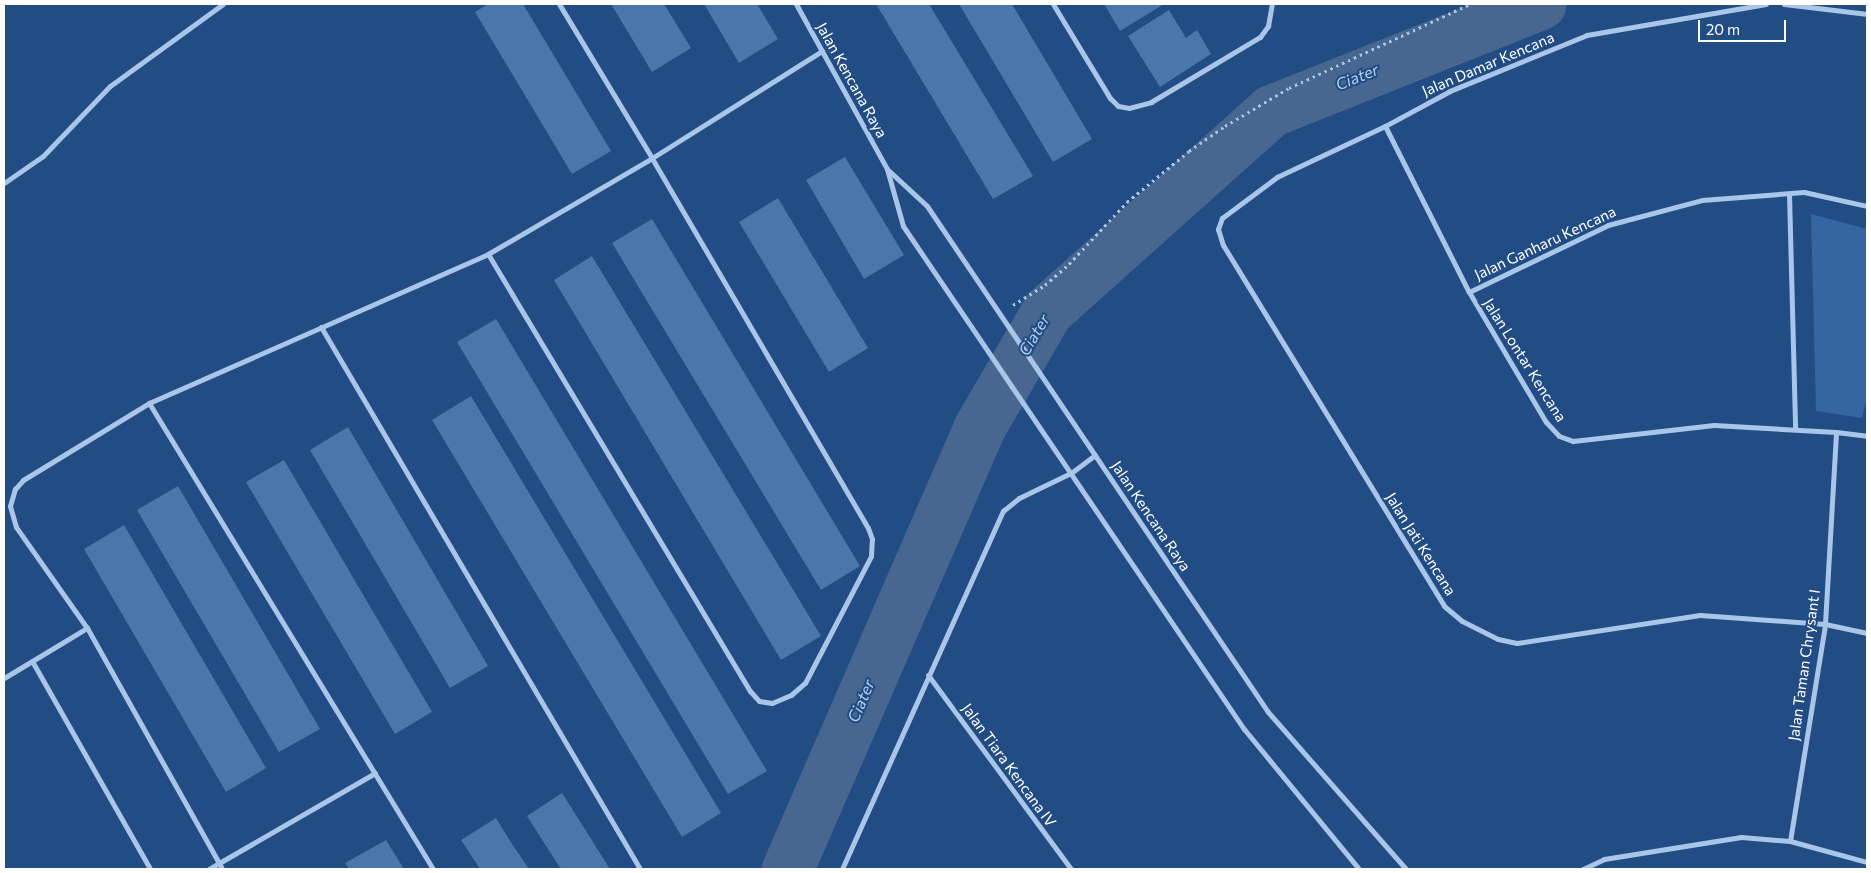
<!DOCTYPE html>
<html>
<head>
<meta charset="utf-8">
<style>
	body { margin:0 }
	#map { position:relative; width:1871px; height:873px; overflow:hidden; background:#214c84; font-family:Commissioner,sans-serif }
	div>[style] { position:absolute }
	.green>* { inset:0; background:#3566a1 }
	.river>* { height:52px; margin:-26px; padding:0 26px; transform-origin:26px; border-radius:26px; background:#486790 }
	.building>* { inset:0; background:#4a76ac }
	.path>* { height:3px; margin-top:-1.5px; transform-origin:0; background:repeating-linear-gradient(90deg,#a9c6e9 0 2.5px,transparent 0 6.5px) }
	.minor>* { height:5px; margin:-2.5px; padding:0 2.5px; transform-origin:2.5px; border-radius:2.5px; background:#a9c6e9 }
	span { translate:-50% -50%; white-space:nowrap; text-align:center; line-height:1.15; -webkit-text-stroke:4px #214c84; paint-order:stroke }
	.street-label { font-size:15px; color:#fff }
	.water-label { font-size:16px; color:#b5d0f0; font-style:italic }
	.frame { position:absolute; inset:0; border:5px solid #fff; pointer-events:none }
	.scale { position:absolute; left:1698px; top:20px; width:88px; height:22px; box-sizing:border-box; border:2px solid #fff; border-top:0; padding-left:6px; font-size:15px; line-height:18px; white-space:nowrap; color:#fff; -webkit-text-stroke:4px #214c84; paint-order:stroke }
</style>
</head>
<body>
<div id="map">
	<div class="green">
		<i style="clip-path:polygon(1811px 214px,1867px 229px,1867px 398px,1862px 418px,1816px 411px)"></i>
	</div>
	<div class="river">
		<i style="left:788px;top:869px;width:480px;rotate:-66.5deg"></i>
		<i style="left:979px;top:429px;width:137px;rotate:-59.7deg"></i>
		<i style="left:1048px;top:311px;width:300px;rotate:-41.8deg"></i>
		<i style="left:1272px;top:111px;width:289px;rotate:-21.7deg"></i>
	</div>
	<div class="building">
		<i style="clip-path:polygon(488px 4px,523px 4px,611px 151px,572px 174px,475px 12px)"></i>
		<i style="clip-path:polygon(611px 4px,664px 4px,691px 48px,652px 72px)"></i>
		<i style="clip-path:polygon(704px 4px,757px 4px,778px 39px,739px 63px)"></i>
		<i style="clip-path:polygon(876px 4px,929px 4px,1033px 176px,993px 199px)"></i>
		<i style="clip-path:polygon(959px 4px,1012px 4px,1092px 139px,1053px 162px)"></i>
		<i style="clip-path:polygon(1104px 4px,1164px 4px,1120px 31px)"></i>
		<i style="clip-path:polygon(1169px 10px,1186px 38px,1197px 30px,1211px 54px,1160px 87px,1128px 36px)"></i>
		<i style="clip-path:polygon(845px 157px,904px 255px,864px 279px,806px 180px)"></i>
		<i style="clip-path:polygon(778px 198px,868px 348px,829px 372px,739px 222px)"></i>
		<i style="clip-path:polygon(652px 219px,860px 566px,821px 590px,612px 243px)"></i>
		<i style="clip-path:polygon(592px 256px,821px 636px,781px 660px,554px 280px)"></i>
		<i style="clip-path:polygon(496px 319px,767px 771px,728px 794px,457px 342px)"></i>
		<i style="clip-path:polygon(471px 396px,721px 813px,682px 837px,432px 420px)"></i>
		<i style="clip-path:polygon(348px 427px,488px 666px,450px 688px,310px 450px)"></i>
		<i style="clip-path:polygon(284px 460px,432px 712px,395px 734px,246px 482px)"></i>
		<i style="clip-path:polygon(178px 486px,320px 729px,279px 752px,137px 510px)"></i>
		<i style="clip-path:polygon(124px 525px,266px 768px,226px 792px,84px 549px)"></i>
		<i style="clip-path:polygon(562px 793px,581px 823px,610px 869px,561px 869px,546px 846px,527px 816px)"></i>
		<i style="clip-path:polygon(496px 818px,512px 844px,529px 869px,480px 869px,461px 840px)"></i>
		<i style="clip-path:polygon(386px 840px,404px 869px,349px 869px,345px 863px)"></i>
	</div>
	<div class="path">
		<i style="left:1013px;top:305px;width:38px;rotate:-32deg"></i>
		<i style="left:1045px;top:285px;width:32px;rotate:-41deg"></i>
		<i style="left:1069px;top:264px;width:85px;rotate:-46.9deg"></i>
		<i style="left:1127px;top:202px;width:80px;rotate:-39.4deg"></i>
		<i style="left:1189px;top:151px;width:44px;rotate:-34.8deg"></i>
		<i style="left:1225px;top:126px;width:74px;rotate:-30.7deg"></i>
		<i style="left:1289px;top:88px;width:200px;rotate:-24.9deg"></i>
	</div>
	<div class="minor">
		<i style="left:796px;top:4px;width:188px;rotate:61.1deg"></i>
		<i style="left:887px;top:169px;width:59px;rotate:74.3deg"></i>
		<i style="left:903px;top:226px;width:608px;rotate:55.87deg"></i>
		<i style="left:1244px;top:729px;width:181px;rotate:50.6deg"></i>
		<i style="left:1053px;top:4px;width:110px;rotate:58.8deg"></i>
		<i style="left:1110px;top:98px;width:11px;rotate:45deg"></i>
		<i style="left:1118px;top:106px;width:11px;rotate:10deg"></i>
		<i style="left:1129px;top:108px;width:23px;rotate:-15deg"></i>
		<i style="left:1151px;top:102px;width:127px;rotate:-30.8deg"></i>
		<i style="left:1260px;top:37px;width:14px;rotate:-54deg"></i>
		<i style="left:1268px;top:26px;width:22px;rotate:-80deg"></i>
		<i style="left:1766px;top:4px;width:182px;rotate:170.2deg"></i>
		<i style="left:1587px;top:35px;width:148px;rotate:157.8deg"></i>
		<i style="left:1450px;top:91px;width:74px;rotate:151.7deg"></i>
		<i style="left:1385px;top:126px;width:119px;rotate:154.7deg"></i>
		<i style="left:1277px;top:177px;width:69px;rotate:143.3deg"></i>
		<i style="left:1222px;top:218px;width:12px;rotate:110deg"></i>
		<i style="left:1218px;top:229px;width:17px;rotate:73deg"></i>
		<i style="left:1223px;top:245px;width:423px;rotate:58.5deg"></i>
		<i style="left:1444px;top:606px;width:23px;rotate:40deg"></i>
		<i style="left:1462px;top:621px;width:40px;rotate:26.6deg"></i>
		<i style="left:1498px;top:639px;width:19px;rotate:12deg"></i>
		<i style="left:1517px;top:643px;width:185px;rotate:-8.7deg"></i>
		<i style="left:1700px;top:615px;width:125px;rotate:4.1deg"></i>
		<i style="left:1825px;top:624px;width:43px;rotate:12.1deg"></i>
		<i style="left:1784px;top:4px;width:84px;rotate:6.9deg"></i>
		<i style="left:1385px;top:126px;width:186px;rotate:63.2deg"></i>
		<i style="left:1469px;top:292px;width:151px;rotate:59.4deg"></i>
		<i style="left:1546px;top:422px;width:19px;rotate:47deg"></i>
		<i style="left:1559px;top:436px;width:15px;rotate:20deg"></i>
		<i style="left:1573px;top:441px;width:142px;rotate:-6.5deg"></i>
		<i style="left:1714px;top:425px;width:122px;rotate:3.3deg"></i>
		<i style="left:1836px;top:432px;width:31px;rotate:7deg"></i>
		<i style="left:887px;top:169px;width:54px;rotate:42.8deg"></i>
		<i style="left:927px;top:206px;width:610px;rotate:56.02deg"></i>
		<i style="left:1268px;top:712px;width:209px;rotate:48.7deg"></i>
		<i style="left:4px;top:183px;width:47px;rotate:-34.7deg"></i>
		<i style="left:43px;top:156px;width:97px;rotate:-46.3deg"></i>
		<i style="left:110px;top:86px;width:140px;rotate:-36deg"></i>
		<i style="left:1789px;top:194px;width:235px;rotate:88.5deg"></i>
		<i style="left:488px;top:254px;width:510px;rotate:59.06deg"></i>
		<i style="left:750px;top:691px;width:13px;rotate:48deg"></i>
		<i style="left:759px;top:701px;width:13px;rotate:9deg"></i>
		<i style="left:772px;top:703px;width:21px;rotate:-23deg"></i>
		<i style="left:791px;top:695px;width:18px;rotate:-41deg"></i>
		<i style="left:805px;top:683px;width:143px;rotate:-62.5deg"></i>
		<i style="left:871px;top:556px;width:17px;rotate:-87deg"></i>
		<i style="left:872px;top:539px;width:12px;rotate:-110deg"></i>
		<i style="left:868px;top:528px;width:428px;rotate:-120.3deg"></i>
		<i style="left:652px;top:158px;width:180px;rotate:-121.1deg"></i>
		<i style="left:1469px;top:292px;width:154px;rotate:-25.7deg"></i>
		<i style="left:1608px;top:225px;width:97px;rotate:-14.9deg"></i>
		<i style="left:1702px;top:200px;width:102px;rotate:-4.5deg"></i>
		<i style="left:1804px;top:192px;width:65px;rotate:12.5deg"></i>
		<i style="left:321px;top:327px;width:629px;rotate:59.52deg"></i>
		<i style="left:149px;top:403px;width:546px;rotate:58.64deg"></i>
		<i style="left:32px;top:661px;width:239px;rotate:60.4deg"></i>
		<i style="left:928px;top:675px;width:241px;rotate:53.6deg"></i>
		<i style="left:4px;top:678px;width:97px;rotate:-31.1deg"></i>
		<i style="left:375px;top:773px;width:180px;rotate:150deg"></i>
		<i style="left:219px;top:863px;width:270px;rotate:-119.3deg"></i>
		<i style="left:87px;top:628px;width:123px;rotate:-125.1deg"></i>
		<i style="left:16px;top:527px;width:22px;rotate:-106deg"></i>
		<i style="left:10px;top:506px;width:18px;rotate:-74deg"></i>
		<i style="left:15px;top:489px;width:12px;rotate:-48deg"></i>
		<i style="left:23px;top:480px;width:148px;rotate:-31.4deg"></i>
		<i style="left:149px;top:403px;width:370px;rotate:-23.7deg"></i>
		<i style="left:488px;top:254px;width:190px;rotate:-30.3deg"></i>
		<i style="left:652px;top:158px;width:201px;rotate:-32.2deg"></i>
		<i style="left:1790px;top:841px;width:220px;rotate:-80.8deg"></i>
		<i style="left:1825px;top:624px;width:192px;rotate:-86.7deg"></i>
		<i style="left:209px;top:869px;width:12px;rotate:-31deg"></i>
		<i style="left:219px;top:863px;width:7px;rotate:63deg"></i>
		<i style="left:842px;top:869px;width:393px;rotate:-65.8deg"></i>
		<i style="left:1003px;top:511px;width:21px;rotate:-39deg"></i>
		<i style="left:1019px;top:498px;width:58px;rotate:-25.7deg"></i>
		<i style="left:1071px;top:473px;width:30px;rotate:-37deg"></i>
		<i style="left:1583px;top:869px;width:23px;rotate:-25deg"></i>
		<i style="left:1604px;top:859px;width:139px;rotate:-9.1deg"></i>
		<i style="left:1741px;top:837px;width:49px;rotate:4.7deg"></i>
		<i style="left:1790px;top:841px;width:80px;rotate:15.3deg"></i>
	</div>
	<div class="street-label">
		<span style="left:1488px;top:64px;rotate:-23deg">Jalan Damar Kencana</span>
		<span style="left:852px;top:80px;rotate:61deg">Jalan Kencana Raya</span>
		<span style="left:1545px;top:243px;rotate:-25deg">Jalan Ganharu Kencana</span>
		<span style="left:1525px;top:360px;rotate:58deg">Jalan Lontar Kencana</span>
		<span style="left:1151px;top:516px;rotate:56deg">Jalan Kencana Raya</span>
		<span style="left:1421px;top:544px;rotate:58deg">Jalan Jati Kencana</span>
		<span style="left:1804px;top:665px;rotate:-82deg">Jalan Taman Chrysant I</span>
		<span style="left:1009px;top:765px;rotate:54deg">Jalan Tiara Kencana IV</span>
	</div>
	<div class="water-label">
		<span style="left:1357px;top:77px;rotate:-22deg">Ciater</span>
		<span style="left:1034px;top:335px;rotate:-59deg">Ciater</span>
		<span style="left:861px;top:701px;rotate:-67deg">Ciater</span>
	</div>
	<div class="frame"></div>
	<div class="scale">20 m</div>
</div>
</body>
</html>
